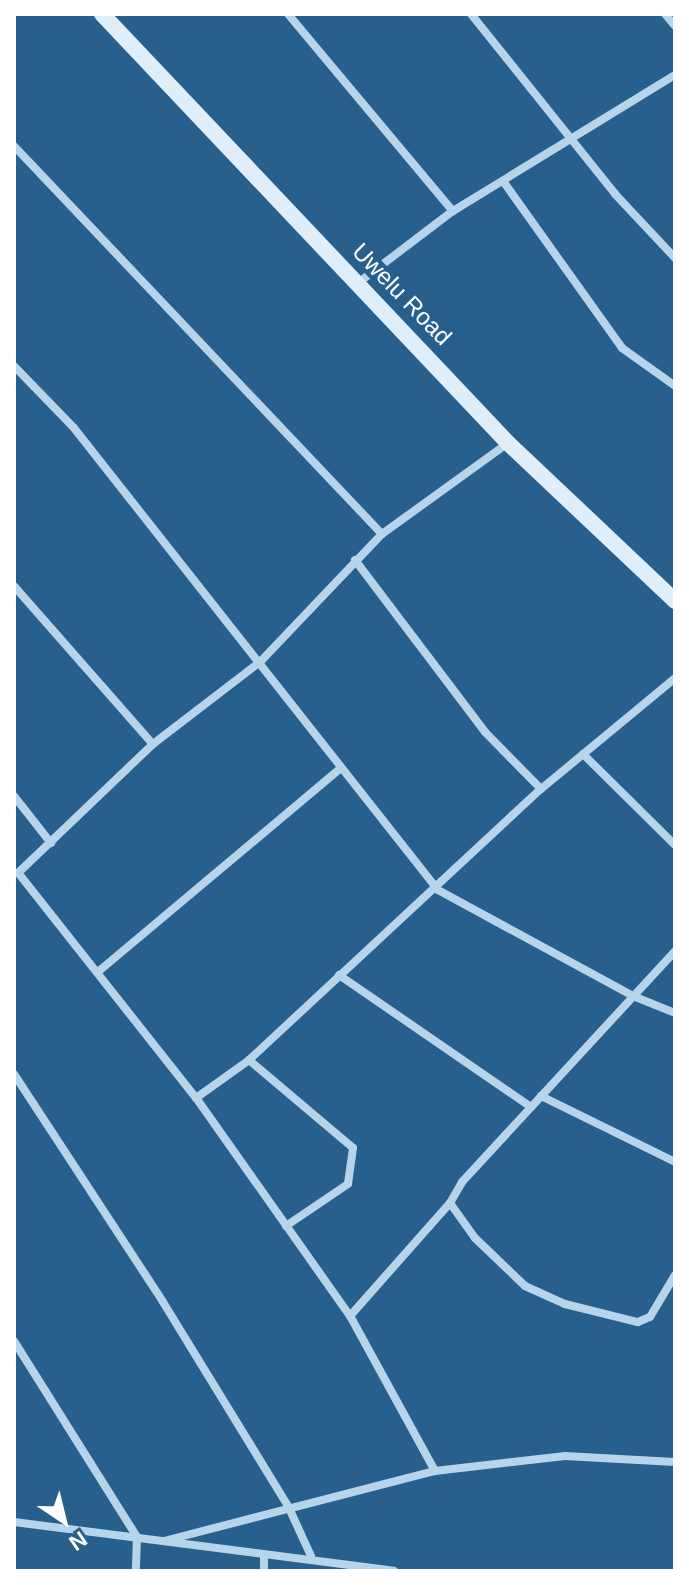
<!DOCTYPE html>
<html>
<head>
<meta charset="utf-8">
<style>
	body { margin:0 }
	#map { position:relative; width:689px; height:1585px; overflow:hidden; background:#27608c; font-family:Arial,sans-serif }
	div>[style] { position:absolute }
	.street>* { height:8px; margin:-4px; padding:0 4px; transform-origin:4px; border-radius:4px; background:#b6d4ea }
	.secondary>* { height:16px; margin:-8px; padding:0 8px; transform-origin:8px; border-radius:8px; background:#e0eef9 }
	span { translate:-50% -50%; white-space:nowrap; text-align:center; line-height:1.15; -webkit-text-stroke:8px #27608c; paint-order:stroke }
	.street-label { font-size:24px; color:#fff }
	.frame { position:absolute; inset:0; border:16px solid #fff; pointer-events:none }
	.north { position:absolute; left:24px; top:1481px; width:80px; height:80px; -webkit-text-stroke:6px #27608c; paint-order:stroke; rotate:145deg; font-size:22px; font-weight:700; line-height:32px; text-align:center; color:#fff }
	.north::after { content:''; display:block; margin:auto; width:28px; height:36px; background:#fff; clip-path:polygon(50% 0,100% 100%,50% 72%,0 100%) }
</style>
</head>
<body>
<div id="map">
	<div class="street">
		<i style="left:288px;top:14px;width:257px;rotate:50.1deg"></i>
		<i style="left:471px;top:14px;width:231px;rotate:51.3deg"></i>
		<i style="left:615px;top:194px;width:88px;rotate:46.8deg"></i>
		<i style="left:665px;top:14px;width:16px;rotate:50deg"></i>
		<i style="left:14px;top:146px;width:535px;rotate:46.52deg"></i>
		<i style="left:503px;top:181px;width:205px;rotate:54.5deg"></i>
		<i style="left:622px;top:348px;width:65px;rotate:35.6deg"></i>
		<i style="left:358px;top:283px;width:119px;rotate:-37.2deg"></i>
		<i style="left:453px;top:211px;width:260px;rotate:-31.5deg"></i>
		<i style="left:14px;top:366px;width:86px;rotate:45.9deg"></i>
		<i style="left:74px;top:428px;width:588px;rotate:51.77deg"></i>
		<i style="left:438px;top:890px;width:222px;rotate:28.5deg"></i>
		<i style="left:633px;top:996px;width:45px;rotate:22deg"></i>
		<i style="left:355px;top:560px;width:216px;rotate:52.9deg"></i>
		<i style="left:485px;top:732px;width:80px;rotate:45.5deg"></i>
		<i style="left:14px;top:586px;width:210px;rotate:48.7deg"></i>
		<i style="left:583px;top:754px;width:129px;rotate:44.7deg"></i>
		<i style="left:14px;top:796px;width:60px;rotate:51.8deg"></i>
		<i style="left:99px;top:971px;width:314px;rotate:-40deg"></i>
		<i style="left:339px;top:975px;width:233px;rotate:34.5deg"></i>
		<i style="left:249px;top:1060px;width:136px;rotate:40.2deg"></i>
		<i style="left:353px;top:1148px;width:36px;rotate:98deg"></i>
		<i style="left:348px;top:1184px;width:75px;rotate:145.9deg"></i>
		<i style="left:14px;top:1074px;width:272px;rotate:56.8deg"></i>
		<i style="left:163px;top:1302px;width:241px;rotate:58.5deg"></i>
		<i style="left:289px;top:1508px;width:53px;rotate:65.4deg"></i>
		<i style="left:541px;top:1096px;width:149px;rotate:26.2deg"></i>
		<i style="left:196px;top:1098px;width:65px;rotate:-35.6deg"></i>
		<i style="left:249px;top:1060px;width:398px;rotate:-42.9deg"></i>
		<i style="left:541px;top:789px;width:174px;rotate:-39.6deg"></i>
		<i style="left:450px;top:1203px;width:43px;rotate:54.5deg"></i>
		<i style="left:475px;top:1238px;width:69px;rotate:43.8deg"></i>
		<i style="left:525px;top:1286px;width:44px;rotate:24.2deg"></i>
		<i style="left:565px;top:1304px;width:75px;rotate:13.9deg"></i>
		<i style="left:638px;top:1322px;width:13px;rotate:-23deg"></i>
		<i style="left:650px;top:1317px;width:49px;rotate:-59.2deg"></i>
		<i style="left:350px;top:1316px;width:151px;rotate:-48.5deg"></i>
		<i style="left:450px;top:1203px;width:24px;rotate:-60deg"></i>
		<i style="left:462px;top:1182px;width:314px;rotate:-47.3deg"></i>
		<i style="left:14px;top:1341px;width:231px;rotate:57.9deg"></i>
		<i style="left:137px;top:1537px;width:34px;rotate:92deg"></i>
		<i style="left:435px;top:1471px;width:177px;rotate:-118.7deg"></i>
		<i style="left:350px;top:1316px;width:267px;rotate:-125.2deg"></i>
		<i style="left:196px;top:1098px;width:287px;rotate:-128.3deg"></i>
		<i style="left:18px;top:873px;width:187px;rotate:-43.7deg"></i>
		<i style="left:153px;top:744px;width:136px;rotate:-37.5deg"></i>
		<i style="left:261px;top:661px;width:175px;rotate:-46.4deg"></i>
		<i style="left:382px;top:534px;width:155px;rotate:-35.8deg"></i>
		<i style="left:14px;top:1522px;width:383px;rotate:7.3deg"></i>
		<i style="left:164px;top:1541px;width:280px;rotate:-14.5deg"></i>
		<i style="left:435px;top:1471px;width:131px;rotate:-6.6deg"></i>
		<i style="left:565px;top:1456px;width:110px;rotate:3.1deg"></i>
		<i style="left:264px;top:1571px;width:16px;rotate:-90deg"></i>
	</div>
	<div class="secondary">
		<i style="left:102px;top:14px;width:591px;rotate:46.58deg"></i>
		<i style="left:508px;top:443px;width:230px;rotate:43.4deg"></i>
	</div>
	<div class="street-label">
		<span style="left:402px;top:294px;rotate:46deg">Uwelu Road</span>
	</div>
	<div class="frame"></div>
	<div class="north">N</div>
</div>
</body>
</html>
